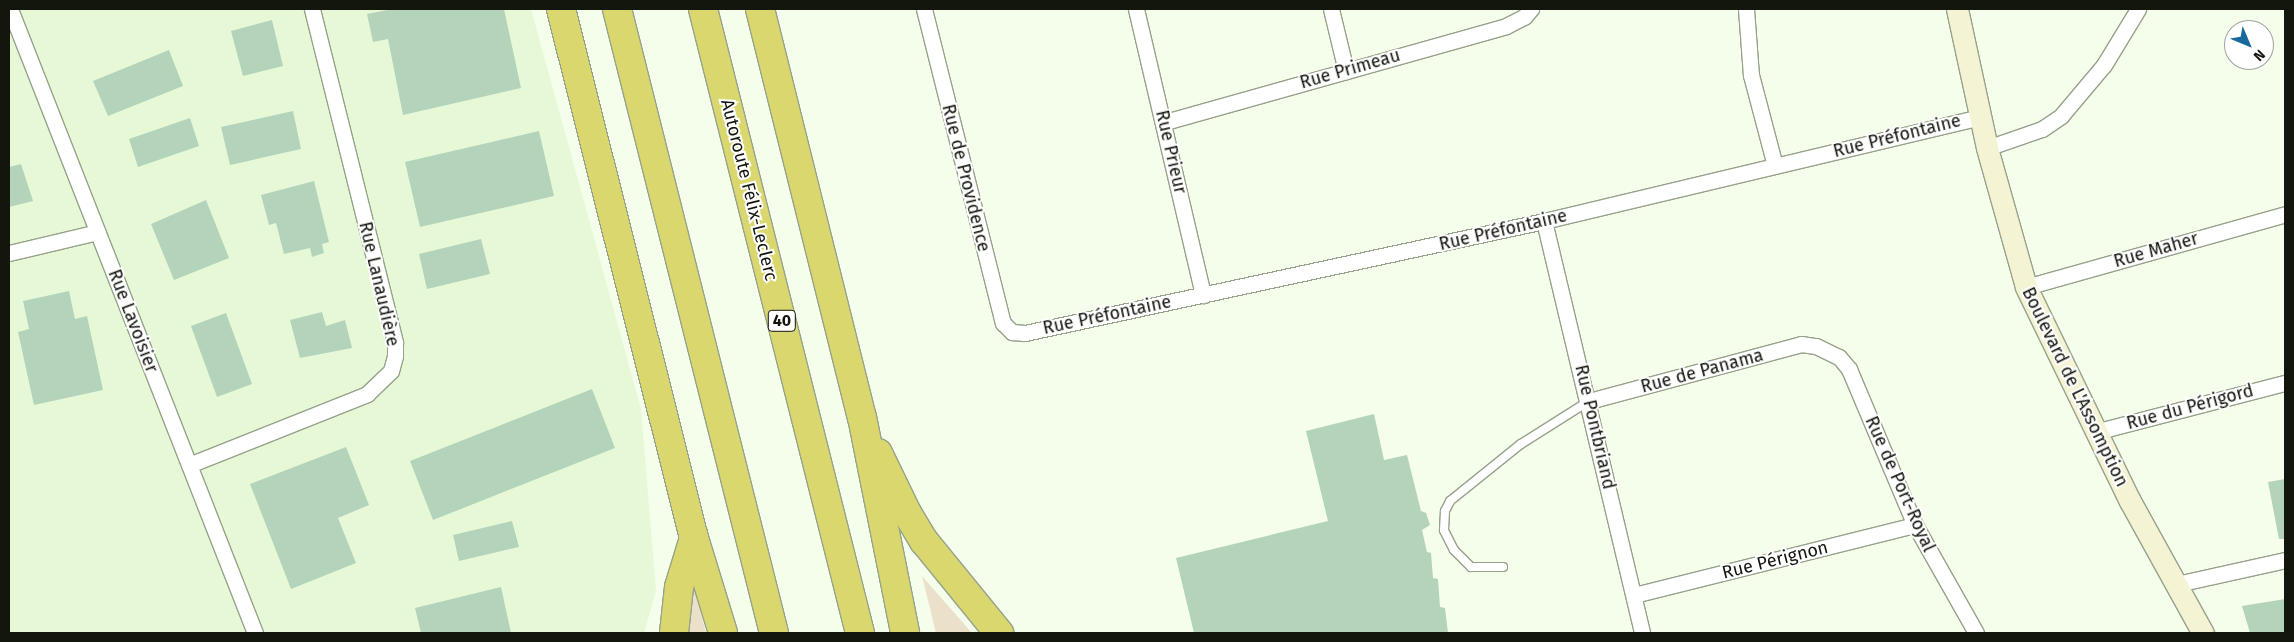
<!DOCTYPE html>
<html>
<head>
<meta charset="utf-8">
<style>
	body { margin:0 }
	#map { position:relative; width:2294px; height:642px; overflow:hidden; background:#f4feea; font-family:"Fira Sans",sans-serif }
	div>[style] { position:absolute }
	.built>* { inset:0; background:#e7f8d7 }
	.green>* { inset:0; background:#ebe1cb }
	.building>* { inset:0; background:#b3d4bb }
	.roads { filter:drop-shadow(1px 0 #96a28b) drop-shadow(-1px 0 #96a28b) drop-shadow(0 1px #96a28b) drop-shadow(0 -1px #96a28b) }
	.lane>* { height:8px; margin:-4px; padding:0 4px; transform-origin:4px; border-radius:4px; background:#fff }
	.street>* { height:15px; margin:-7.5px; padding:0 7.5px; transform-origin:7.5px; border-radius:7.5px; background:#fff }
	.secondary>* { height:21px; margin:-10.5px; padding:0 10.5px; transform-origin:10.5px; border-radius:10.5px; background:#f4f3d4 }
	.highway>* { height:28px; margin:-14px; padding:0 14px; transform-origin:14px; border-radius:14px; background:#dad76f }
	span { translate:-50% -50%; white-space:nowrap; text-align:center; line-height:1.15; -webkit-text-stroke:4px #fff; paint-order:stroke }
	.shield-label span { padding:1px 4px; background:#fff; border:1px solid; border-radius:4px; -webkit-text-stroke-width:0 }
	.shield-label { font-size:16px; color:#12160d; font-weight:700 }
	.street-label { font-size:18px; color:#12160d }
	.frame { position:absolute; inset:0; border:10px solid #12160d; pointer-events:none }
	.north { position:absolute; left:2224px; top:20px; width:50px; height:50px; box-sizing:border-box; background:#fff; border:1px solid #a0a29e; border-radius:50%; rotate:135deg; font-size:14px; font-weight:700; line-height:20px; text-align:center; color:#12160d }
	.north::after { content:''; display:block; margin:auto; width:18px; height:22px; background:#16699a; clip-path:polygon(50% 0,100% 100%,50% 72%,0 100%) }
</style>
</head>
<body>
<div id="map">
	<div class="built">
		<i style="clip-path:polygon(9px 9px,531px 9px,641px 409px,656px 591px,644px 633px,9px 633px)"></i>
	</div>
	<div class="green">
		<i style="clip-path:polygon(922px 576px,972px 633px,936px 633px)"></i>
		<i style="clip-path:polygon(694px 587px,706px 633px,684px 633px)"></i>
	</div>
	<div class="building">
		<i style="clip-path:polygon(392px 9px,504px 9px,521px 88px,403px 115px,388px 39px,373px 42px,367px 14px)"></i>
		<i style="clip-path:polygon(272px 20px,283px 66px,243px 76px,231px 31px)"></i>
		<i style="clip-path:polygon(169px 50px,183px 86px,108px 116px,93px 81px)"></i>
		<i style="clip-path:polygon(293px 111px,301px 149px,230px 165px,221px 127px)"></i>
		<i style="clip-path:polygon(190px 118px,199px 146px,138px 167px,129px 139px)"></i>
		<i style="clip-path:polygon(539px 131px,554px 196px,420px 227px,405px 162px)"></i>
		<i style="clip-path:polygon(21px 164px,33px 201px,9px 207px,9px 167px)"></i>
		<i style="clip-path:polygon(314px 181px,329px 242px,322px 244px,324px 253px,312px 257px,310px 248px,284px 254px,276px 223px,269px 225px,261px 195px)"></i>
		<i style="clip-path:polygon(206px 200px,229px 258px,174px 280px,151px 224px)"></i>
		<i style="clip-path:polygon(481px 239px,490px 274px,427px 289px,419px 254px)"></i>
		<i style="clip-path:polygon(69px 291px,75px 319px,87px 316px,103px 390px,34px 405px,18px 332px,29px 329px,23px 301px)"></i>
		<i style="clip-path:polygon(322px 312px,326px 326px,345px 320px,352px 348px,300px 358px,290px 320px)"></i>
		<i style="clip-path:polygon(226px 313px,252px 384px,217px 397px,191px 326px)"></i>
		<i style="clip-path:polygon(592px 389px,615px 448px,433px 520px,410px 461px)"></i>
		<i style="clip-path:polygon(1374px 414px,1384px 460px,1407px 455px,1421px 511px,1426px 513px,1430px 525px,1422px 530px,1427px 552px,1431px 553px,1433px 578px,1438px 579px,1440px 607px,1445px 608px,1448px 633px,1194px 633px,1176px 558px,1328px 521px,1306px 431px)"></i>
		<i style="clip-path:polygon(346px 447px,369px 505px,338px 518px,356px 563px,291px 589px,250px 484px)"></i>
		<i style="clip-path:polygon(2285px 479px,2285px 539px,2279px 539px,2268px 482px)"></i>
		<i style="clip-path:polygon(512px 521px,519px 547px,459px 561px,453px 535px)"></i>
		<i style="clip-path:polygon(501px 587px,511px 633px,421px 633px,415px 608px)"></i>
		<i style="clip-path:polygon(2285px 599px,2285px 633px,2250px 633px,2242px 606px)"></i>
	</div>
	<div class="roads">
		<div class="lane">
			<i style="left:1503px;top:567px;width:32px;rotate:180deg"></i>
			<i style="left:1471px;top:567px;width:24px;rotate:-135deg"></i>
			<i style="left:1454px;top:550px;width:22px;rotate:-117deg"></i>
			<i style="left:1444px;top:530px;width:19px;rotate:-87deg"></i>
			<i style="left:1445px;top:511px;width:11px;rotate:-63deg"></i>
			<i style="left:1450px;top:501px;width:91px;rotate:-38.8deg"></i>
			<i style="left:1521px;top:444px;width:80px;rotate:-32.3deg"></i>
		</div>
		<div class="street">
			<i style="left:10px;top:9px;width:670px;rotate:68.56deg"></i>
			<i style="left:924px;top:9px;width:324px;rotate:75.9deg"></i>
			<i style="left:1003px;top:323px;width:13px;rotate:45deg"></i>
			<i style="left:1012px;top:332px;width:13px;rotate:4deg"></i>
			<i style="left:1025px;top:333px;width:531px;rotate:-12.18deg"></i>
			<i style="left:1544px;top:221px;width:447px;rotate:-13.4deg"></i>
			<i style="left:1136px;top:9px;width:294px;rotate:76.8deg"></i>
			<i style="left:1331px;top:9px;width:64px;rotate:76.4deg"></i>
			<i style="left:1746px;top:9px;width:66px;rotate:85.7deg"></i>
			<i style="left:1751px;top:75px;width:94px;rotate:75.2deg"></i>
			<i style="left:1165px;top:122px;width:354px;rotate:-15.7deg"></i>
			<i style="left:1506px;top:26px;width:20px;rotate:-27deg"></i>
			<i style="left:1524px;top:17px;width:11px;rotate:-49deg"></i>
			<i style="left:1987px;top:148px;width:58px;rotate:-19.1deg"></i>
			<i style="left:2042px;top:129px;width:23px;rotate:-34deg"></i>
			<i style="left:2061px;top:116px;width:67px;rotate:-49.9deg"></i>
			<i style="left:2104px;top:65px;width:66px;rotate:-58.7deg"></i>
			<i style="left:1544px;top:221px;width:423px;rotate:76.6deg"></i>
			<i style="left:9px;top:253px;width:91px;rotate:-13.3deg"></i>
			<i style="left:2026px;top:287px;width:269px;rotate:-15.7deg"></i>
			<i style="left:1589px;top:401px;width:220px;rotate:-15deg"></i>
			<i style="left:1801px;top:344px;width:15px;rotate:8deg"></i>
			<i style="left:1816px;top:346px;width:25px;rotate:26deg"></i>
			<i style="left:1839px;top:357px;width:16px;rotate:50deg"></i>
			<i style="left:1849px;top:369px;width:169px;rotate:67.1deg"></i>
			<i style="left:1915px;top:525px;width:124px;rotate:60.5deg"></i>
			<i style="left:2095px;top:432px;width:196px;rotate:-14.5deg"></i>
			<i style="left:189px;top:465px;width:192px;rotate:-21.7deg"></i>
			<i style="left:367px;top:394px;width:33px;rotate:-44deg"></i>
			<i style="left:391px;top:371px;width:16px;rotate:-75deg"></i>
			<i style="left:395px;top:356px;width:14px;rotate:-90deg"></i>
			<i style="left:395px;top:342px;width:343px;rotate:-104deg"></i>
			<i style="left:2177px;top:584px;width:111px;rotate:-12.5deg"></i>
			<i style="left:1634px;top:595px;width:290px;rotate:-14deg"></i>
		</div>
		<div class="secondary">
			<i style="left:1957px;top:9px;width:142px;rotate:77.8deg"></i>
			<i style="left:1987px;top:148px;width:144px;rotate:74.3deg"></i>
			<i style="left:2026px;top:287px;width:238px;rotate:64.1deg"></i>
			<i style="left:2130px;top:501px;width:151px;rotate:61.1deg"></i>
		</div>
		<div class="highway">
			<i style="left:561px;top:9px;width:545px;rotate:75.89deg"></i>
			<i style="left:694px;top:538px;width:99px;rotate:73deg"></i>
			<i style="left:617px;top:9px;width:643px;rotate:75.88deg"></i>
			<i style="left:703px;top:9px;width:643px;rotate:75.88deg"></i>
			<i style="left:760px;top:9px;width:421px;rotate:76deg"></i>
			<i style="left:862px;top:417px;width:220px;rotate:78.7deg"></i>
			<i style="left:878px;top:453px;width:67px;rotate:64.2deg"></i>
			<i style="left:907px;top:513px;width:33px;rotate:59deg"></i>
			<i style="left:924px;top:541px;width:119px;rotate:50.8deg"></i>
			<i style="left:674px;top:633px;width:46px;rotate:-83.8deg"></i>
			<i style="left:679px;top:587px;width:51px;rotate:-73deg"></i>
		</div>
	</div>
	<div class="shield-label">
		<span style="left:782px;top:321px">40</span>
	</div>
	<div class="street-label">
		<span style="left:1350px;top:69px;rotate:-16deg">Rue Primeau</span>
		<span style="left:1897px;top:136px;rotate:-14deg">Rue Préfontaine</span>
		<span style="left:1171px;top:152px;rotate:77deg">Rue Prieur</span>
		<span style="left:966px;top:178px;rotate:76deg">Rue de Providence</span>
		<span style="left:749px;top:190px;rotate:76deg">Autoroute Félix-Leclerc</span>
		<span style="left:1503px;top:230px;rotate:-13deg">Rue Préfontaine</span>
		<span style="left:2156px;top:250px;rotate:-16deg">Rue Maher</span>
		<span style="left:379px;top:284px;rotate:77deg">Rue Lanaudière</span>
		<span style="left:1107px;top:315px;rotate:-12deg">Rue Préfontaine</span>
		<span style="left:133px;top:321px;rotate:69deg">Rue Lavoisier</span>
		<span style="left:1702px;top:371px;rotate:-15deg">Rue de Panama</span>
		<span style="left:2075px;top:387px;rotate:64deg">Boulevard de L'Assomption</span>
		<span style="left:2190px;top:407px;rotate:-15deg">Rue du Périgord</span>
		<span style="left:1595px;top:427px;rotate:77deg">Rue Pontbriand</span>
		<span style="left:1900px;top:484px;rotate:66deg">Rue de Port-Royal</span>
		<span style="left:1775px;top:560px;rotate:-14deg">Rue Pérignon</span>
	</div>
	<div class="frame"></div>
	<div class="north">N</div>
</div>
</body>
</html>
